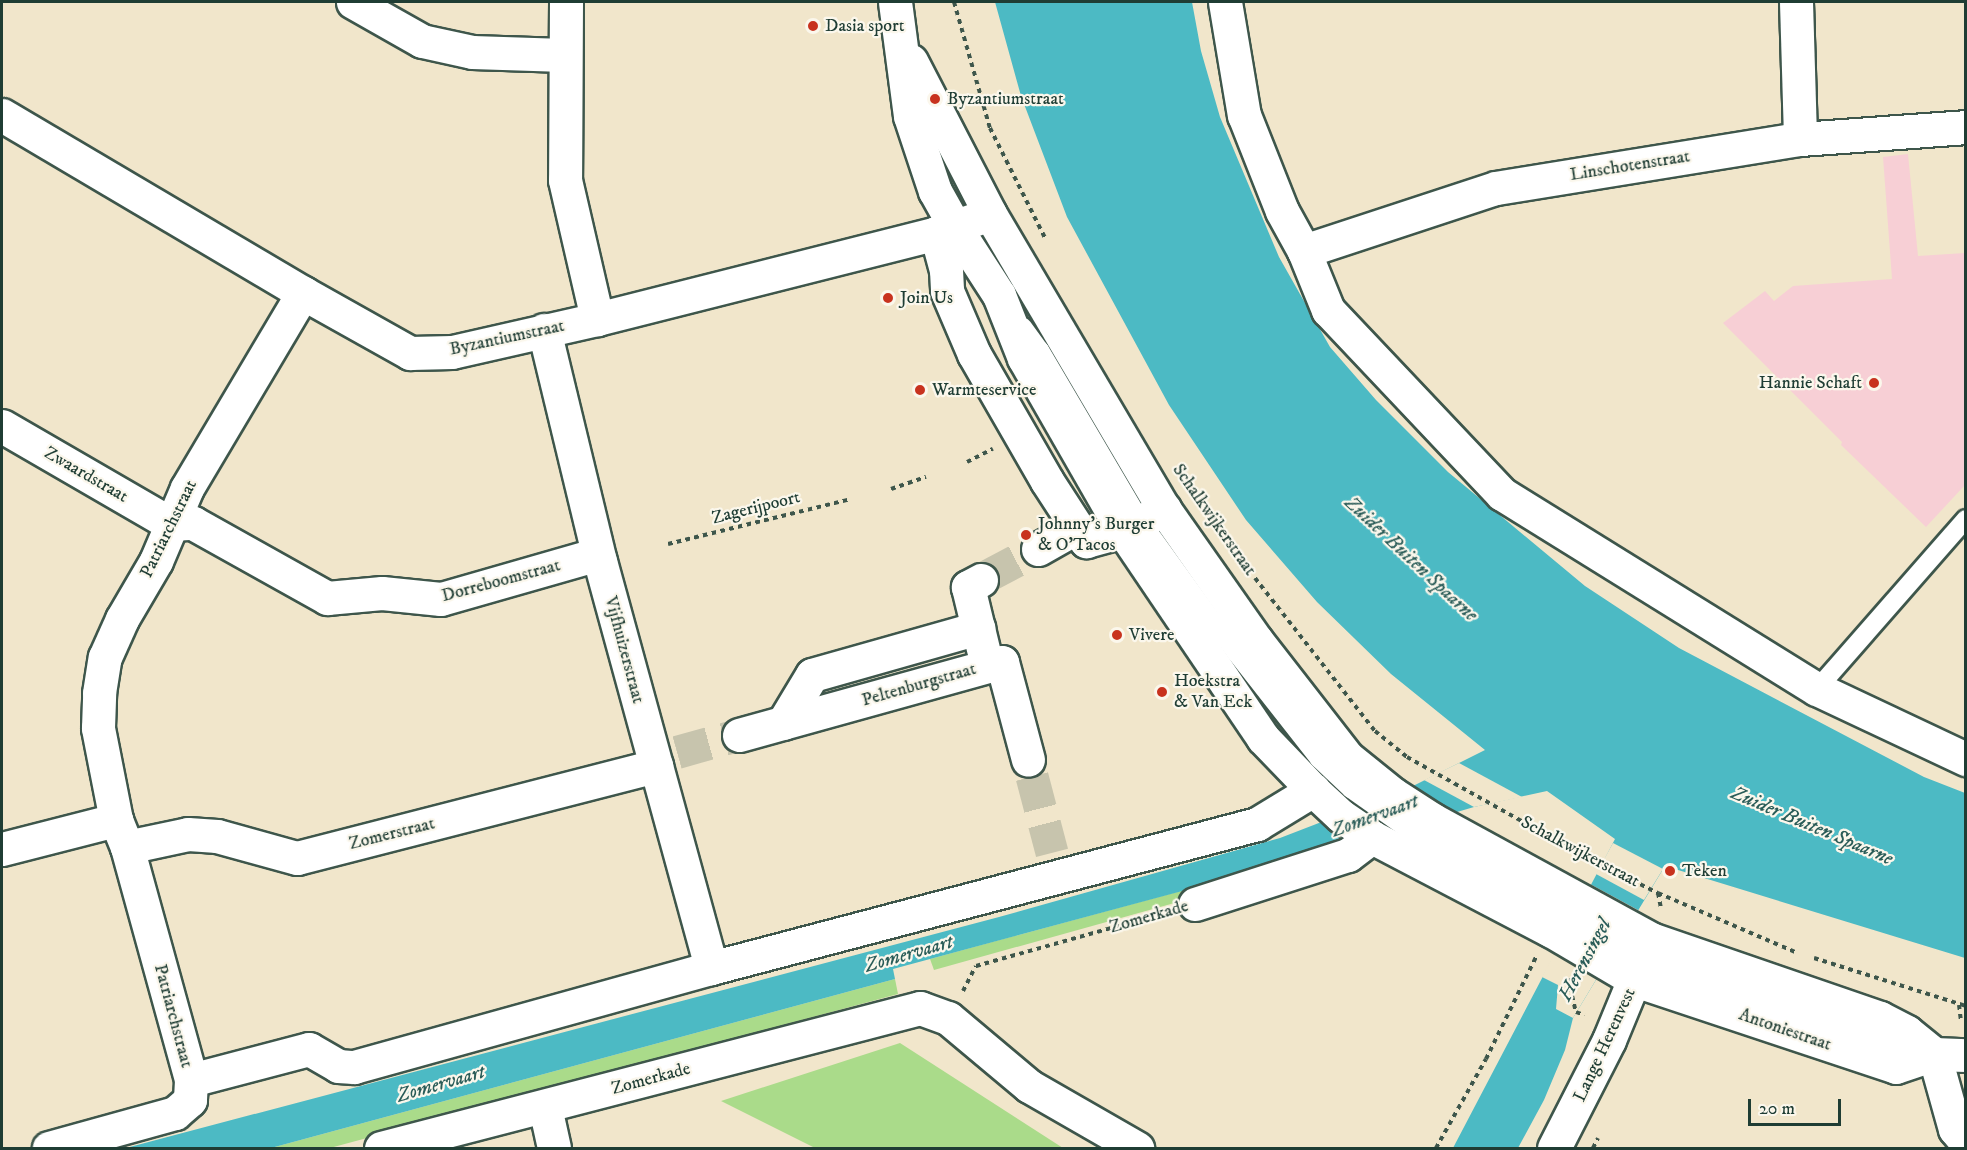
<!DOCTYPE html>
<html>
<head>
<meta charset="utf-8">
<style>
	body { margin:0 }
	#map { position:relative; width:1967px; height:1150px; overflow:hidden; background:#f1e6cb; font-family:"IM FELL DW Pica",serif }
	div>[style] { position:absolute }
	.built>* { inset:0; background:#f7cfd5 }
	.green>* { inset:0; background:#aadb8a }
	.water>* { inset:0; background:#4cbac4 }
	.pier>* { inset:0; background:#f1e6cb }
	.street-tunnel>* { height:33px; margin-top:-16.5px; transform-origin:0; background:repeating-linear-gradient(90deg,#c7c4ad 0 33px,transparent 0 49px) }
	.path>* { height:4px; margin-top:-2px; transform-origin:0; background:repeating-linear-gradient(90deg,#3e564b 0 4.5px,transparent 0 9px) }
	.roads { filter:drop-shadow(2px 0 #3e564b) drop-shadow(-2px 0 #3e564b) drop-shadow(0 2px #3e564b) drop-shadow(0 -2px #3e564b) }
	.lane>* { height:18px; margin:-9px; padding:0 9px; transform-origin:9px; border-radius:9px; background:#fff }
	.street>* { height:33px; margin:-16.5px; padding:0 16.5px; transform-origin:16.5px; border-radius:16.5px; background:#fff }
	.secondary>* { height:33px; margin:-16.5px; padding:0 16.5px; transform-origin:16.5px; border-radius:16.5px; background:#fff }
	.dots>* { width:16px; height:16px; translate:-50% -50%; box-sizing:border-box; border:3px solid #fbf7ec; border-radius:50% }
	span { translate:-50% -50%; white-space:nowrap; text-align:center; line-height:1.15; -webkit-text-stroke:4.5px #fbf7ec; paint-order:stroke }
	.poi-label { font-size:18px; color:#1f3d34 }
	.left { translate:0 -50%; text-align:left }
	.right { translate:-100% -50%; text-align:right }
	.street-label { font-size:18px; color:#1f3d34 }
	.water-label { font-size:20px; color:#2a5c58; font-style:italic }
	.frame { position:absolute; inset:0; border:3px solid #1f3d34; pointer-events:none }
	.scale { position:absolute; left:1748px; top:1099px; width:93px; height:27px; box-sizing:border-box; border:3px solid #1f3d34; border-top:0; padding-left:8px; font-size:18px; line-height:21px; white-space:nowrap; color:#1f3d34; -webkit-text-stroke:4px #fbf7ec; paint-order:stroke }
</style>
</head>
<body>
<div id="map">
	<div class="built">
		<i style="clip-path:polygon(1908px 154px,1918px 256px,1965px 253px,1965px 485px,1926px 527px,1841px 445px,1842px 442px,1723px 323px,1765px 291px,1774px 301px,1793px 286px,1892px 279px,1883px 157px)"></i>
	</div>
	<div class="green">
		<i style="clip-path:polygon(1199px 886px,1196px 897px,934px 970px,930px 959px)"></i>
		<i style="clip-path:polygon(895px 979px,898px 994px,330px 1148px,271px 1148px)"></i>
		<i style="clip-path:polygon(900px 1043px,1063px 1148px,815px 1148px,721px 1101px)"></i>
	</div>
	<div class="water">
		<i style="clip-path:polygon(995px 2px,1192px 2px,1201px 51px,1220px 117px,1279px 257px,1330px 347px,1376px 400px,1448px 472px,1585px 586px,1679px 648px,1924px 777px,1965px 793px,1965px 958px,1665px 866px,1573px 1018px,1565px 1050px,1544px 1100px,1518px 1148px,1453px 1148px,1615px 839px,1547px 791px,1474px 807px,1264px 869px,893px 969px,895px 979px,271px 1148px,126px 1148px,999px 917px,1280px 838px,1407px 789px,1485px 750px,1391px 674px,1317px 602px,1246px 520px,1169px 405px,1067px 217px,1021px 96px)"></i>
	</div>
	<div class="pier">
		<i style="clip-path:polygon(1459px 763px,1522px 797px,1474px 807px,1424px 780px)"></i>
		<i style="clip-path:polygon(1613px 843px,1663px 869px,1644px 900px,1596px 874px)"></i>
		<i style="clip-path:polygon(1590px 884px,1638px 910px,1573px 1018px,1556px 1009px,1558px 985px,1542px 977px)"></i>
	</div>
	<div class="street-tunnel">
		<i style="left:988px;top:578px;width:2px;rotate:-117deg"></i>
		<i style="left:987px;top:576px;width:58px;rotate:-27.9deg"></i>
		<i style="left:677px;top:752px;width:59px;rotate:-15.7deg"></i>
		<i style="left:1032px;top:776px;width:79px;rotate:75.3deg"></i>
	</div>
	<div class="path">
		<i style="left:954px;top:2px;width:131px;rotate:74.1deg"></i>
		<i style="left:990px;top:128px;width:123px;rotate:63.4deg"></i>
		<i style="left:967px;top:462px;width:29px;rotate:-27deg"></i>
		<i style="left:891px;top:489px;width:37px;rotate:-19deg"></i>
		<i style="left:668px;top:544px;width:188px;rotate:-13.8deg"></i>
		<i style="left:1255px;top:578px;width:194px;rotate:51.9deg"></i>
		<i style="left:1375px;top:731px;width:41px;rotate:39.1deg"></i>
		<i style="left:1407px;top:757px;width:203px;rotate:29.2deg"></i>
		<i style="left:1584px;top:856px;width:83px;rotate:26.6deg"></i>
		<i style="left:1658px;top:893px;width:149px;rotate:23.3deg"></i>
		<i style="left:1658px;top:893px;width:15px;rotate:79deg"></i>
		<i style="left:1814px;top:958px;width:159px;rotate:17.5deg"></i>
		<i style="left:1568px;top:978px;width:35px;rotate:77deg"></i>
		<i style="left:1576px;top:1012px;width:9px;rotate:21deg"></i>
		<i style="left:963px;top:991px;width:28px;rotate:-63deg"></i>
		<i style="left:976px;top:966px;width:195px;rotate:-15.7deg"></i>
		<i style="left:1959px;top:1005px;width:17px;rotate:83deg"></i>
		<i style="left:1436px;top:1148px;width:102px;rotate:-60.7deg"></i>
		<i style="left:1486px;top:1059px;width:114px;rotate:-63.9deg"></i>
		<i style="left:1593px;top:1148px;width:11px;rotate:-63deg"></i>
	</div>
	<div class="roads">
		<div class="lane">
			<i style="left:1023px;top:327px;width:29px;rotate:54deg"></i>
			<i style="left:1040px;top:350px;width:197px;rotate:59.5deg"></i>
			<i style="left:1140px;top:520px;width:164px;rotate:54.2deg"></i>
			<i style="left:1236px;top:653px;width:135px;rotate:51.9deg"></i>
			<i style="left:1319px;top:759px;width:44px;rotate:43.2deg"></i>
			<i style="left:1351px;top:789px;width:67px;rotate:35.3deg"></i>
			<i style="left:1406px;top:828px;width:296px;rotate:28.5deg"></i>
			<i style="left:1666px;top:969px;width:231px;rotate:19.2deg"></i>
			<i style="left:1884px;top:1045px;width:41px;rotate:9.9deg"></i>
			<i style="left:1817px;top:689px;width:226px;rotate:-48.8deg"></i>
		</div>
		<div class="street">
			<i style="left:353px;top:2px;width:79px;rotate:29.5deg"></i>
			<i style="left:422px;top:41px;width:51px;rotate:12.4deg"></i>
			<i style="left:472px;top:52px;width:92px;rotate:1.9deg"></i>
			<i style="left:566px;top:2px;width:178px;rotate:90.3deg"></i>
			<i style="left:565px;top:180px;width:143px;rotate:77deg"></i>
			<i style="left:1225px;top:2px;width:115px;rotate:80.5deg"></i>
			<i style="left:1244px;top:115px;width:103px;rotate:68.4deg"></i>
			<i style="left:1282px;top:211px;width:46px;rotate:61.2deg"></i>
			<i style="left:1304px;top:251px;width:64px;rotate:67.9deg"></i>
			<i style="left:1328px;top:310px;width:253px;rotate:46.6deg"></i>
			<i style="left:1502px;top:494px;width:370px;rotate:31.8deg"></i>
			<i style="left:1817px;top:689px;width:165px;rotate:25.2deg"></i>
			<i style="left:1796px;top:2px;width:137px;rotate:88.3deg"></i>
			<i style="left:2px;top:115px;width:350px;rotate:30.6deg"></i>
			<i style="left:303px;top:293px;width:123px;rotate:29.3deg"></i>
			<i style="left:410px;top:353px;width:42px;rotate:-1.4deg"></i>
			<i style="left:452px;top:352px;width:149px;rotate:-12.8deg"></i>
			<i style="left:597px;top:319px;width:350px;rotate:-14.2deg"></i>
			<i style="left:936px;top:233px;width:57px;rotate:-19.4deg"></i>
			<i style="left:936px;top:233px;width:38px;rotate:75deg"></i>
			<i style="left:946px;top:270px;width:21px;rotate:87deg"></i>
			<i style="left:947px;top:291px;width:69px;rotate:66.8deg"></i>
			<i style="left:974px;top:354px;width:146px;rotate:60.1deg"></i>
			<i style="left:1047px;top:481px;width:72px;rotate:57deg"></i>
			<i style="left:1086px;top:541px;width:38px;rotate:-15deg"></i>
			<i style="left:1123px;top:531px;width:47px;rotate:-28.2deg"></i>
			<i style="left:1304px;top:251px;width:202px;rotate:-18.2deg"></i>
			<i style="left:1496px;top:188px;width:308px;rotate:-9.2deg"></i>
			<i style="left:1800px;top:139px;width:166px;rotate:-4.1deg"></i>
			<i style="left:544px;top:330px;width:238px;rotate:76.4deg"></i>
			<i style="left:600px;top:561px;width:422px;rotate:74.7deg"></i>
			<i style="left:2px;top:426px;width:195px;rotate:30.1deg"></i>
			<i style="left:171px;top:524px;width:22px;rotate:-3deg"></i>
			<i style="left:193px;top:523px;width:154px;rotate:29.2deg"></i>
			<i style="left:327px;top:598px;width:55px;rotate:-5.2deg"></i>
			<i style="left:382px;top:593px;width:59px;rotate:5.8deg"></i>
			<i style="left:441px;top:599px;width:163px;rotate:-16deg"></i>
			<i style="left:1038px;top:549px;width:45px;rotate:-29.4deg"></i>
			<i style="left:981px;top:580px;width:15px;rotate:152deg"></i>
			<i style="left:968px;top:587px;width:64px;rotate:76.4deg"></i>
			<i style="left:783px;top:723px;width:56px;rotate:-58.9deg"></i>
			<i style="left:812px;top:675px;width:173px;rotate:-15.8deg"></i>
			<i style="left:739px;top:735px;width:273px;rotate:-15.5deg"></i>
			<i style="left:1002px;top:662px;width:101px;rotate:75.1deg"></i>
			<i style="left:116px;top:820px;width:94px;rotate:-101.1deg"></i>
			<i style="left:98px;top:728px;width:35px;rotate:-88deg"></i>
			<i style="left:99px;top:693px;width:36px;rotate:-81deg"></i>
			<i style="left:105px;top:657px;width:42px;rotate:-65.9deg"></i>
			<i style="left:122px;top:619px;width:67px;rotate:-59.6deg"></i>
			<i style="left:156px;top:561px;width:79px;rotate:-67deg"></i>
			<i style="left:187px;top:488px;width:227px;rotate:-59.3deg"></i>
			<i style="left:127px;top:847px;width:62px;rotate:-12deg"></i>
			<i style="left:188px;top:834px;width:29px;rotate:4deg"></i>
			<i style="left:217px;top:836px;width:83px;rotate:15.4deg"></i>
			<i style="left:297px;top:858px;width:371px;rotate:-14.4deg"></i>
			<i style="left:2px;top:849px;width:118px;rotate:-14.3deg"></i>
			<i style="left:116px;top:820px;width:29px;rotate:68deg"></i>
			<i style="left:127px;top:847px;width:242px;rotate:74.6deg"></i>
			<i style="left:191px;top:1080px;width:20px;rotate:93deg"></i>
			<i style="left:190px;top:1100px;width:20px;rotate:139deg"></i>
			<i style="left:175px;top:1113px;width:131px;rotate:164.5deg"></i>
			<i style="left:1195px;top:904px;width:161px;rotate:-17.8deg"></i>
			<i style="left:1348px;top:855px;width:30px;rotate:-37deg"></i>
			<i style="left:1934px;top:1054px;width:78px;rotate:74.4deg"></i>
			<i style="left:1955px;top:1129px;width:17px;rotate:50deg"></i>
			<i style="left:191px;top:1080px;width:122px;rotate:-14.7deg"></i>
			<i style="left:309px;top:1049px;width:34px;rotate:30deg"></i>
			<i style="left:338px;top:1066px;width:16px;rotate:4deg"></i>
			<i style="left:354px;top:1067px;width:370px;rotate:-15.5deg"></i>
			<i style="left:711px;top:968px;width:565px;rotate:-14.77deg"></i>
			<i style="left:1257px;top:824px;width:66px;rotate:-31.3deg"></i>
			<i style="left:545px;top:1107px;width:42px;rotate:77.6deg"></i>
			<i style="left:381px;top:1148px;width:557px;rotate:-14.56deg"></i>
			<i style="left:920px;top:1008px;width:30px;rotate:20deg"></i>
			<i style="left:948px;top:1018px;width:106px;rotate:40deg"></i>
			<i style="left:1029px;top:1086px;width:125px;rotate:29.9deg"></i>
		</div>
		<div class="secondary">
			<i style="left:895px;top:2px;width:115px;rotate:82.5deg"></i>
			<i style="left:910px;top:116px;width:79px;rotate:71.6deg"></i>
			<i style="left:935px;top:191px;width:41px;rotate:60.9deg"></i>
			<i style="left:955px;top:227px;width:81px;rotate:57.1deg"></i>
			<i style="left:999px;top:295px;width:68px;rotate:68.4deg"></i>
			<i style="left:1024px;top:358px;width:199px;rotate:60.2deg"></i>
			<i style="left:1123px;top:531px;width:250px;rotate:55.9deg"></i>
			<i style="left:1263px;top:738px;width:72px;rotate:46.1deg"></i>
			<i style="left:1313px;top:790px;width:38px;rotate:43deg"></i>
			<i style="left:1341px;top:816px;width:37px;rotate:34deg"></i>
			<i style="left:1372px;top:837px;width:201px;rotate:27.6deg"></i>
			<i style="left:1550px;top:930px;width:99px;rotate:30.5deg"></i>
			<i style="left:1635px;top:980px;width:275px;rotate:18.4deg"></i>
			<i style="left:1896px;top:1067px;width:40px;rotate:-18.9deg"></i>
			<i style="left:1934px;top:1054px;width:32px;rotate:2deg"></i>
			<i style="left:911px;top:61px;width:172px;rotate:62.7deg"></i>
			<i style="left:990px;top:214px;width:342px;rotate:59.5deg"></i>
			<i style="left:1164px;top:509px;width:160px;rotate:54.9deg"></i>
			<i style="left:1256px;top:640px;width:150px;rotate:52.1deg"></i>
			<i style="left:1348px;top:758px;width:58px;rotate:38.7deg"></i>
			<i style="left:1393px;top:794px;width:48px;rotate:33deg"></i>
			<i style="left:1433px;top:820px;width:248px;rotate:28.6deg"></i>
			<i style="left:1651px;top:939px;width:242px;rotate:19deg"></i>
			<i style="left:1880px;top:1018px;width:30px;rotate:27deg"></i>
			<i style="left:1907px;top:1032px;width:35px;rotate:39deg"></i>
			<i style="left:1554px;top:1148px;width:121px;rotate:-63deg"></i>
			<i style="left:1609px;top:1040px;width:87px;rotate:-67.6deg"></i>
		</div>
	</div>
	<div class="dots">
		<i style="left:813px;top:26px;background:#c8321e"></i>
		<i style="left:935px;top:99px;background:#c8321e"></i>
		<i style="left:888px;top:298px;background:#c8321e"></i>
		<i style="left:1874px;top:383px;background:#c8321e"></i>
		<i style="left:920px;top:390px;background:#c8321e"></i>
		<i style="left:1026px;top:535px;background:#c8321e"></i>
		<i style="left:1117px;top:635px;background:#c8321e"></i>
		<i style="left:1162px;top:692px;background:#c8321e"></i>
		<i style="left:1670px;top:871px;background:#c8321e"></i>
	</div>
	<div class="poi-label">
		<span class="left" style="left:825px;top:26px">Dasia sport</span>
		<span class="left" style="left:947px;top:99px">Byzantiumstraat</span>
		<span class="left" style="left:900px;top:298px">Join Us</span>
		<span class="right" style="left:1862px;top:383px">Hannie Schaft</span>
		<span class="left" style="left:932px;top:390px">Warmteservice</span>
		<span class="left" style="left:1038px;top:535px">Johnny's Burger<br>&amp; O'Tacos</span>
		<span class="left" style="left:1129px;top:635px">Vivere</span>
		<span class="left" style="left:1174px;top:692px">Hoekstra<br>&amp; Van Eck</span>
		<span class="left" style="left:1682px;top:871px">Teken</span>
	</div>
	<div class="street-label">
		<span style="left:1630px;top:166px;rotate:-9deg">Linschotenstraat</span>
		<span style="left:507px;top:338px;rotate:-12deg">Byzantiumstraat</span>
		<span style="left:86px;top:475px;rotate:30deg">Zwaardstraat</span>
		<span style="left:756px;top:508px;rotate:-14deg">Zagerijpoort</span>
		<span style="left:1214px;top:520px;rotate:55deg">Schalkwijkerstraat</span>
		<span style="left:169px;top:529px;rotate:-64deg">Patriarchstraat</span>
		<span style="left:501px;top:581px;rotate:-15deg">Dorreboomstraat</span>
		<span style="left:624px;top:650px;rotate:75deg">Vijfhuizerstraat</span>
		<span style="left:919px;top:685px;rotate:-16deg">Peltenburgstraat</span>
		<span style="left:392px;top:834px;rotate:-14deg">Zomerstraat</span>
		<span style="left:1580px;top:852px;rotate:28deg">Schalkwijkerstraat</span>
		<span style="left:1149px;top:917px;rotate:-16deg">Zomerkade</span>
		<span style="left:173px;top:1016px;rotate:75deg">Patriarchstraat</span>
		<span style="left:1785px;top:1030px;rotate:19deg">Antoniestraat</span>
		<span style="left:1605px;top:1045px;rotate:-65deg">Lange Herenvest</span>
		<span style="left:651px;top:1079px;rotate:-15deg">Zomerkade</span>
	</div>
	<div class="water-label">
		<span style="left:1411px;top:559px;rotate:43deg">Zuider Buiten Spaarne</span>
		<span style="left:1375px;top:816px;rotate:-20deg">Zomervaart</span>
		<span style="left:1812px;top:826px;rotate:23deg">Zuider Buiten Spaarne</span>
		<span style="left:909px;top:954px;rotate:-16deg">Zomervaart</span>
		<span style="left:1585px;top:960px;rotate:-62deg">Herensingel</span>
		<span style="left:441px;top:1084px;rotate:-16deg">Zomervaart</span>
	</div>
	<div class="frame"></div>
	<div class="scale">20 m</div>
</div>
</body>
</html>
